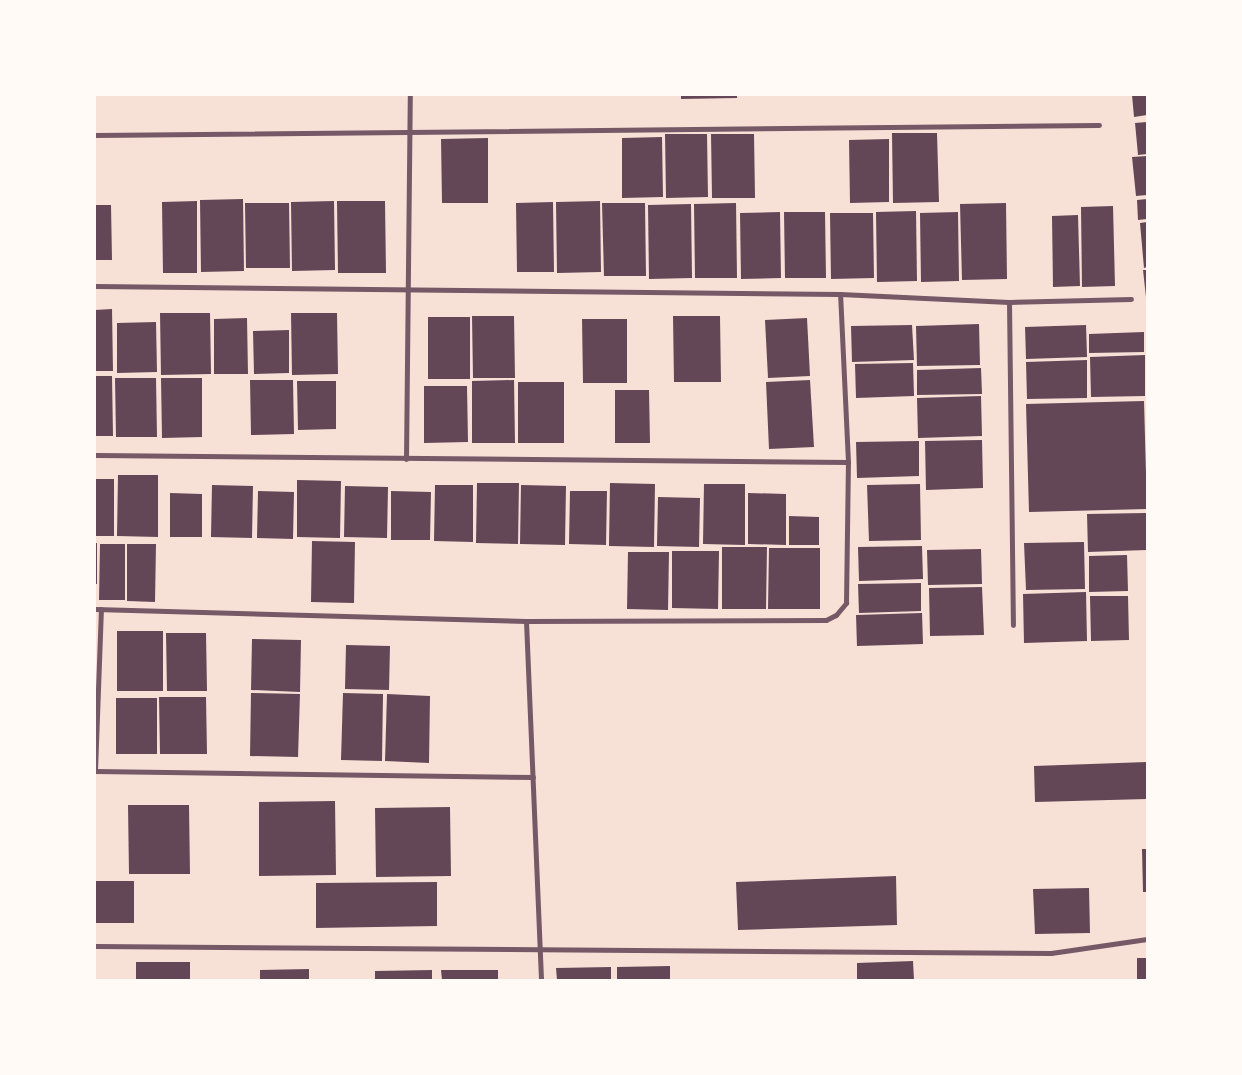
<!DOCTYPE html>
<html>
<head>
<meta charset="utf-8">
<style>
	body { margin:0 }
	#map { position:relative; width:1242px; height:1075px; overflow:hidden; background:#f7e1d7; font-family:"IBM Plex Sans",sans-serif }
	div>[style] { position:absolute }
	.building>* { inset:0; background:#644757 }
	.minor>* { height:5px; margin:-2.5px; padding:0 2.5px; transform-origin:2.5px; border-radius:2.5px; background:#755966 }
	span { translate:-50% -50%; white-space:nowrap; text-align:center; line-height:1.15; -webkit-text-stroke:5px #fffaf5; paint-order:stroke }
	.frame { position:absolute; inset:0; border:96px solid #fffaf5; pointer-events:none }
</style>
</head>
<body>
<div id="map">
	<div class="building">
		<i style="clip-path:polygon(681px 95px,737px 95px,737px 98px,681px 99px)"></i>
		<i style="clip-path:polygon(1132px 95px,1147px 95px,1147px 115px,1134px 117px)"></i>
		<i style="clip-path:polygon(1147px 122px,1147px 154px,1138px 155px,1135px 123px)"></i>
		<i style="clip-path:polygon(892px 133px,937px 133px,939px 202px,893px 203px)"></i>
		<i style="clip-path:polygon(665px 134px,707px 134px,708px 197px,666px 198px)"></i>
		<i style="clip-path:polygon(711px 134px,754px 134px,755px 198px,712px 198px)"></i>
		<i style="clip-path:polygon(662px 137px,663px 197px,622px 198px,622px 138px)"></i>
		<i style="clip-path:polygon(488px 138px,488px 203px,442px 203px,441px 139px)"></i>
		<i style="clip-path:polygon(889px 139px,889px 202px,850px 203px,849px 140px)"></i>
		<i style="clip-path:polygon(1147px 156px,1147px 195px,1136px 196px,1132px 157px)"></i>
		<i style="clip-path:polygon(243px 199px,244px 271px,201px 272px,200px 200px)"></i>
		<i style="clip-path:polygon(1147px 199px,1147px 219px,1138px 220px,1137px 200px)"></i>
		<i style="clip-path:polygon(197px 201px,197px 273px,163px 273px,162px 202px)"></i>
		<i style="clip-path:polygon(334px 201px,335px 270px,292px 271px,291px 202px)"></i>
		<i style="clip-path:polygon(337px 201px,385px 201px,386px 273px,338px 273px)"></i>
		<i style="clip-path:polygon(600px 201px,601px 272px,557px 273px,556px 202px)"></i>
		<i style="clip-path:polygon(553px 202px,554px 272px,517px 272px,516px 203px)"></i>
		<i style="clip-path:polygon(245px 203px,289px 203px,290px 268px,246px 268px)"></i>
		<i style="clip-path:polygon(602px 203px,645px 203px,646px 276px,604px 276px)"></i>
		<i style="clip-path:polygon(736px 203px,737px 278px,695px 278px,694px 204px)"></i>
		<i style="clip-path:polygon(1006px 203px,1007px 279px,962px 280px,960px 204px)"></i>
		<i style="clip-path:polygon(691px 204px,692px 278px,649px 279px,648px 205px)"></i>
		<i style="clip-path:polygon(95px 205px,111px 205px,112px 260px,95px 260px)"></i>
		<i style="clip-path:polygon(1113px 206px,1115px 286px,1082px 287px,1081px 207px)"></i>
		<i style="clip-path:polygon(916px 211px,917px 281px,877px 282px,876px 212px)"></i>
		<i style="clip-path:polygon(780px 212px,781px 278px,741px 279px,740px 213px)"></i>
		<i style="clip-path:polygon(784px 212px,825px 212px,826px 278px,785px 278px)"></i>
		<i style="clip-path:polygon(958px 212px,959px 281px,921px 282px,920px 213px)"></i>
		<i style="clip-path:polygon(830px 213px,873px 213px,874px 278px,831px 279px)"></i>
		<i style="clip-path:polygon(1078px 215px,1080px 286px,1053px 287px,1052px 216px)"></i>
		<i style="clip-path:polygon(1147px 222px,1147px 267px,1144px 268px,1140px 223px)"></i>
		<i style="clip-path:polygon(1143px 270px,1147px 270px,1147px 297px,1146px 297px)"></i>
		<i style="clip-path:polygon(112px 309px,113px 371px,95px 371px,95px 310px)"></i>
		<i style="clip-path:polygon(160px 313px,210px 313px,211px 374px,161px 375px)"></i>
		<i style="clip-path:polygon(291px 313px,337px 313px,338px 374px,292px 375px)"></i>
		<i style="clip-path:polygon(472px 316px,514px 316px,515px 378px,473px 378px)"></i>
		<i style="clip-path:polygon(673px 316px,720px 316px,721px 382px,674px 382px)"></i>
		<i style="clip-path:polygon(428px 317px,470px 317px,470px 379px,428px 379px)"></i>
		<i style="clip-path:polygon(247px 318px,248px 374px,214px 374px,214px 319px)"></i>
		<i style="clip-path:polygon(807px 318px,810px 376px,768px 378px,765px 320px)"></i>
		<i style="clip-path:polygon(582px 319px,627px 319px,627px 383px,583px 383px)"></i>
		<i style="clip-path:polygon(156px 322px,157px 372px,117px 373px,117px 323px)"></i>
		<i style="clip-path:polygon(979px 324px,980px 365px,917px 366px,916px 326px)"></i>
		<i style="clip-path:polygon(912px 325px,914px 360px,852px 362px,851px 326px)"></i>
		<i style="clip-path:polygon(1086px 325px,1087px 357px,1026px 359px,1025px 327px)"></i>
		<i style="clip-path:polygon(289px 330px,289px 373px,254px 374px,253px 331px)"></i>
		<i style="clip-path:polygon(1144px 332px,1144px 352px,1089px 353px,1089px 334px)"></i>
		<i style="clip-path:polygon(1145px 355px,1145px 396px,1091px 397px,1090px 357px)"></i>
		<i style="clip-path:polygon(1087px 360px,1087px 398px,1027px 399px,1026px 362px)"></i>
		<i style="clip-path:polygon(913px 363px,914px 396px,856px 398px,855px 364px)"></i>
		<i style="clip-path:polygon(981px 368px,982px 394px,917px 395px,917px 370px)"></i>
		<i style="clip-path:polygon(95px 376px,112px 376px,113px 436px,95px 436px)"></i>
		<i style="clip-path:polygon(115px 378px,156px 378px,157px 437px,116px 437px)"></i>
		<i style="clip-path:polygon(161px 378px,202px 378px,202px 437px,162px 438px)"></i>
		<i style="clip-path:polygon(250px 380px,293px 380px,294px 434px,251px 435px)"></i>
		<i style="clip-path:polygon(514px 380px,515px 443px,472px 443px,472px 381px)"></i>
		<i style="clip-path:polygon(810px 380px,814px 447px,769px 449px,766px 382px)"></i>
		<i style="clip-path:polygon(297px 381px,336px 381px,336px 429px,298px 430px)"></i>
		<i style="clip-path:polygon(518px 382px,564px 382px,564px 443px,518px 443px)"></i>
		<i style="clip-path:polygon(424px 386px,467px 386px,468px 442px,424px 443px)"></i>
		<i style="clip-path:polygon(615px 390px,649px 390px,650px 443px,615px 443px)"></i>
		<i style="clip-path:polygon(981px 396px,982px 436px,918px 438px,917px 398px)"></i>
		<i style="clip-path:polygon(1144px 401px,1147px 509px,1029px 512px,1026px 404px)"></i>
		<i style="clip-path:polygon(982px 440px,983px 488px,926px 490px,925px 441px)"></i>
		<i style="clip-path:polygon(919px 441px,919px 476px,857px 478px,856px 442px)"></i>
		<i style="clip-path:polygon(118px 475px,158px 475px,158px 537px,117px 536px)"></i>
		<i style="clip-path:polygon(95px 479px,114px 479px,114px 536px,95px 536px)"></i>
		<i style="clip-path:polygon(297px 480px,341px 481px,340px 538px,297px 537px)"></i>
		<i style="clip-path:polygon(477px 483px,519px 483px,518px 544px,476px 543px)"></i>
		<i style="clip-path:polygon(610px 483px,655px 484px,654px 547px,609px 546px)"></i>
		<i style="clip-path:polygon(704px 484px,745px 484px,745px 545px,703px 544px)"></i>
		<i style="clip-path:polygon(920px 484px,921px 540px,869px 541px,867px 485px)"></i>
		<i style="clip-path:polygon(212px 485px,253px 486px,252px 538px,211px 537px)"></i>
		<i style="clip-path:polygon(435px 485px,473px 485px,473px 542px,434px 541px)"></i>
		<i style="clip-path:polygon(521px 485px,566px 486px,565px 545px,520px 544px)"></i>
		<i style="clip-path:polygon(345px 486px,388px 487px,387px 538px,344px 537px)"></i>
		<i style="clip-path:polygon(258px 491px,294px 492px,293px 539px,257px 538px)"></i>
		<i style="clip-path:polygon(391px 491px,431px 492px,430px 540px,391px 540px)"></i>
		<i style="clip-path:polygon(570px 491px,607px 491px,606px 545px,569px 544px)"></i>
		<i style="clip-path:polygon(170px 493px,202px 494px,202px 537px,170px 537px)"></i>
		<i style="clip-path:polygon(748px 493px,786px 494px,786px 545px,748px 544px)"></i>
		<i style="clip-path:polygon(658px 497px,700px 498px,699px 547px,657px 546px)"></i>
		<i style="clip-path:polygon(1146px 513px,1147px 550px,1088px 552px,1087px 514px)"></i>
		<i style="clip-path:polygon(789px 516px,819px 517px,819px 545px,789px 545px)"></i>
		<i style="clip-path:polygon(312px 541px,355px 542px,354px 603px,311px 602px)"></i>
		<i style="clip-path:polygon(1084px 542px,1085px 589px,1026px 590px,1024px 543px)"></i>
		<i style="clip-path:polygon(95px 543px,97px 543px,97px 584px,95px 584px)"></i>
		<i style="clip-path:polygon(100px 544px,125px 544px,125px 600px,99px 600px)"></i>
		<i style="clip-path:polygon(127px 544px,156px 544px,155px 602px,127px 601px)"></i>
		<i style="clip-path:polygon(922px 546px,923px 579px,859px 581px,858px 547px)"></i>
		<i style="clip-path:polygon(722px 547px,767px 547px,766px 609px,722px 609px)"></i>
		<i style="clip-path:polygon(769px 548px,820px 548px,820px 609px,768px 609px)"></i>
		<i style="clip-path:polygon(981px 549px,982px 584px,928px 585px,927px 550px)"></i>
		<i style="clip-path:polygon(672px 551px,719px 551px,718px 609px,672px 608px)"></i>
		<i style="clip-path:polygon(628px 552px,669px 552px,668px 610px,627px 609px)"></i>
		<i style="clip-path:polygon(1127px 555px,1128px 591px,1089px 592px,1089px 556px)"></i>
		<i style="clip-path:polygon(921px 583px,921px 611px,859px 613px,858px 584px)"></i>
		<i style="clip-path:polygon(982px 587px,984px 635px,930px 636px,929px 588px)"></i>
		<i style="clip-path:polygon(1086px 592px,1087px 641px,1024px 643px,1023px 594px)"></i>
		<i style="clip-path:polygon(1090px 596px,1128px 596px,1129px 640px,1091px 641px)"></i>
		<i style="clip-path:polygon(922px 613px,923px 644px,857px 646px,856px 615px)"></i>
		<i style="clip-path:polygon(117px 631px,163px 631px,163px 691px,117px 691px)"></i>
		<i style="clip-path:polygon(166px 633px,206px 633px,207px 691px,167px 691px)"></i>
		<i style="clip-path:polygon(252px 639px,301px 640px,300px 692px,251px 690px)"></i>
		<i style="clip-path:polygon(346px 645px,390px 646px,389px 690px,345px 689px)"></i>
		<i style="clip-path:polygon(251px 693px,300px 694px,298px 757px,250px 756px)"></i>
		<i style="clip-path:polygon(343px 693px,383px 694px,382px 761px,341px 760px)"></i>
		<i style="clip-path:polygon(387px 694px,430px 696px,429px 763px,385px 761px)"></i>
		<i style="clip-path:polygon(159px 697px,206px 697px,207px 754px,160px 754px)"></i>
		<i style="clip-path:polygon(116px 698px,157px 698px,157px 754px,116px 754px)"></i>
		<i style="clip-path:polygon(1147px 762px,1147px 799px,1035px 802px,1034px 766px)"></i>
		<i style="clip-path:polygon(335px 801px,336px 875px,259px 876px,259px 802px)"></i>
		<i style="clip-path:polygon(128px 805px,189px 805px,190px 874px,129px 874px)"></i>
		<i style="clip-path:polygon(450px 807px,451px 876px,376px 877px,375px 808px)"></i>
		<i style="clip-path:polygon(1142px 849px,1147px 849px,1147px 892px,1143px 892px)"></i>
		<i style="clip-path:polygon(896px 876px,897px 925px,738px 930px,736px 882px)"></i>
		<i style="clip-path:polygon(95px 881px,134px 881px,134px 923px,95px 923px)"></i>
		<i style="clip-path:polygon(437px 882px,437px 926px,316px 928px,316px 883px)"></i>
		<i style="clip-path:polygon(1089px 888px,1090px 933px,1035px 934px,1033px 889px)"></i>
		<i style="clip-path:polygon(1137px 958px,1147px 958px,1147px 980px,1137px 980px)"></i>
		<i style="clip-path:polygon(913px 961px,914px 980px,857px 980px,857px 963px)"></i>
		<i style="clip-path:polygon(136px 962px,190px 962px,190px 980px,136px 980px)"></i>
		<i style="clip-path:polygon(670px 966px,670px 980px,617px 980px,617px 967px)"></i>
		<i style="clip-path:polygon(611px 967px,611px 980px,557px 980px,556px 968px)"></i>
		<i style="clip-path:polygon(309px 969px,309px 980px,260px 980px,260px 970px)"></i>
		<i style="clip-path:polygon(432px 970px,432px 980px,375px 980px,375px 971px)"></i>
		<i style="clip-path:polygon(441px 970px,498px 970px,498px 980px,442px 980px)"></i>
	</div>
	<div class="minor">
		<i style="left:95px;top:135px;width:1004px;rotate:-0.57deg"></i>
		<i style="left:95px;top:286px;width:745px;rotate:0.62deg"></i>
		<i style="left:840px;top:294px;width:169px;rotate:2.7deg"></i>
		<i style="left:1009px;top:302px;width:323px;rotate:89.3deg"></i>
		<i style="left:1009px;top:302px;width:122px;rotate:-1.4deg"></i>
		<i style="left:95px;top:455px;width:753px;rotate:0.53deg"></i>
		<i style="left:406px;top:459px;width:364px;rotate:-89.4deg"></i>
		<i style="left:95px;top:609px;width:431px;rotate:1.6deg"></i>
		<i style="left:526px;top:621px;width:300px;rotate:-0.2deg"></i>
		<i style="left:826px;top:620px;width:11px;rotate:-27deg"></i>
		<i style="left:836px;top:615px;width:16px;rotate:-50deg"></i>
		<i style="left:846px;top:603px;width:141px;rotate:-89.2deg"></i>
		<i style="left:848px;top:462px;width:168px;rotate:-92.7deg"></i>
		<i style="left:526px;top:621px;width:359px;rotate:87.6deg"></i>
		<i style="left:95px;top:771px;width:438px;rotate:0.8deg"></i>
		<i style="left:95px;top:771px;width:162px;rotate:-87.9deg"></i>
		<i style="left:95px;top:946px;width:956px;rotate:0.42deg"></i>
		<i style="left:1051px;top:953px;width:97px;rotate:-8.3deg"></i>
	</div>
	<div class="frame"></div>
</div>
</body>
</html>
